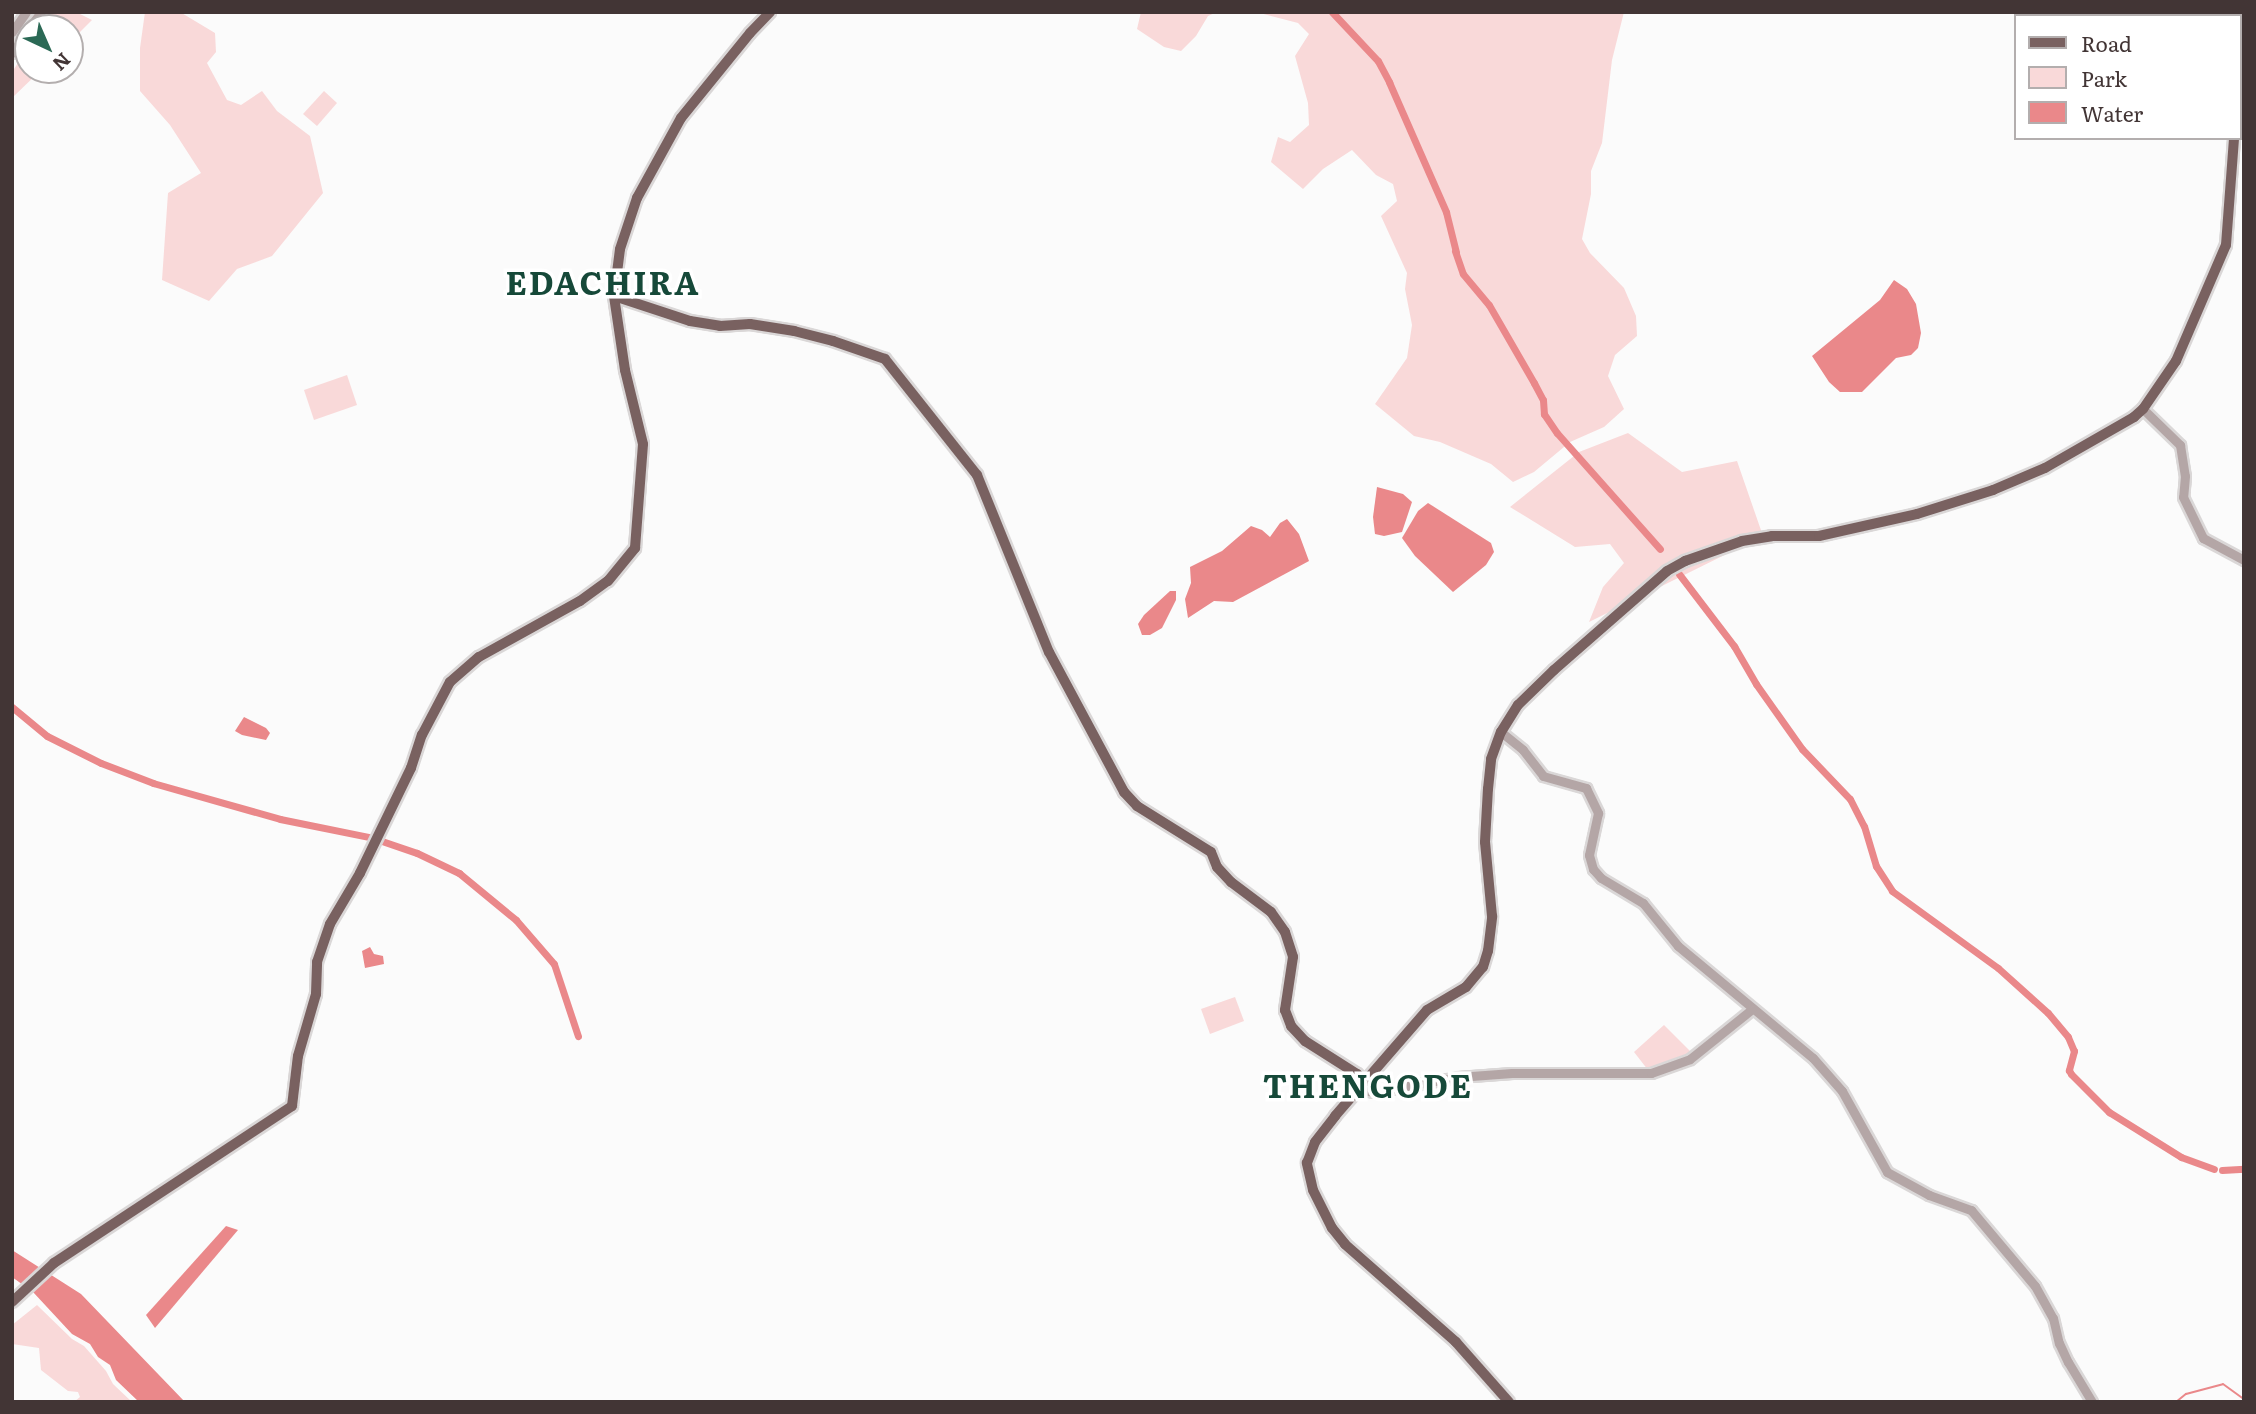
<!DOCTYPE html>
<html>
<head>
<meta charset="utf-8">
<style>
	body { margin:0 }
	#map { position:relative; width:2256px; height:1414px; overflow:hidden; background:#fbfbfb; font-family:Literata,serif }
	div>[style] { position:absolute }
	.green>* { inset:0; background:#f9d9d9 }
	.water>* { inset:0; background:#ea888a }
	.stream>* { height:2px; margin:-1px; padding:0 1px; transform-origin:1px; border-radius:1px; background:#ea888a }
	.canal>* { height:7px; margin:-3.5px; padding:0 3.5px; transform-origin:3.5px; border-radius:3.5px; background:#ea888a }
	.roads { filter:drop-shadow(2px 0 #dad7d7) drop-shadow(-2px 0 #dad7d7) drop-shadow(0 2px #dad7d7) drop-shadow(0 -2px #dad7d7) }
	.minor>* { height:9px; margin:-4.5px; padding:0 4.5px; transform-origin:4.5px; border-radius:4.5px; background:#b4a6a6 }
	.major>* { height:10px; margin:-5px; padding:0 5px; transform-origin:5px; border-radius:5px; background:#796160 }
	span { translate:-50% -50%; white-space:nowrap; text-align:center; line-height:1.15; -webkit-text-stroke:7px #fff; paint-order:stroke }
	.district-label { font-size:32px; color:#164939; font-weight:700; letter-spacing:2px }
	.frame { position:absolute; inset:0; border:14px solid #423535; pointer-events:none }
	.legend { position:absolute; left:2014px; top:14px; width:228px; height:126px; box-sizing:border-box; background:#fff; border:2px solid #b3aeae; margin:0; padding:9px 12px; list-style:none; font-size:21px; color:#423535 }
	.legend li { display:flex; align-items:center; gap:14px; height:35px }
	.legend b { width:35px; border:2px solid #b3aeae }
	.north { position:absolute; left:14px; top:14px; width:70px; height:70px; box-sizing:border-box; background:#fff; border:2px solid #b3aeae; border-radius:50%; rotate:136deg; font-size:19px; font-weight:700; line-height:28px; text-align:center; color:#423535 }
	.north::after { content:''; display:block; margin:auto; width:24px; height:32px; background:#2b6955; clip-path:polygon(50% 0,100% 100%,50% 72%,0 100%) }
</style>
</head>
<body>
<div id="map">
	<div class="green">
		<i style="clip-path:polygon(52px 12px,76px 12px,92px 20px,70px 42px,70px 28px,41px 28px)"></i>
		<i style="clip-path:polygon(145px 12px,180px 12px,215px 33px,216px 52px,207px 63px,227px 100px,241px 105px,262px 91px,277px 111px,310px 136px,323px 193px,272px 256px,237px 269px,209px 301px,162px 280px,168px 193px,201px 173px,170px 125px,140px 91px,140px 48px)"></i>
		<i style="clip-path:polygon(1141px 12px,1217px 12px,1208px 16px,1196px 36px,1181px 51px,1164px 47px,1137px 29px)"></i>
		<i style="clip-path:polygon(1256px 12px,1624px 12px,1612px 60px,1602px 143px,1591px 171px,1591px 194px,1582px 239px,1590px 253px,1624px 288px,1636px 316px,1637px 336px,1615px 355px,1608px 376px,1624px 409px,1604px 427px,1570px 442px,1534px 472px,1513px 482px,1491px 464px,1440px 442px,1414px 436px,1375px 404px,1407px 358px,1412px 325px,1405px 289px,1407px 273px,1381px 216px,1397px 201px,1393px 184px,1376px 175px,1352px 150px,1323px 169px,1303px 189px,1271px 162px,1278px 137px,1290px 142px,1309px 125px,1308px 103px,1295px 56px,1309px 34px,1298px 23px)"></i>
		<i style="clip-path:polygon(28px 48px,28px 70px,41px 70px,12px 98px,12px 72px)"></i>
		<i style="clip-path:polygon(324px 91px,337px 103px,317px 126px,303px 114px)"></i>
		<i style="clip-path:polygon(347px 375px,357px 405px,314px 420px,304px 390px)"></i>
		<i style="clip-path:polygon(1628px 433px,1682px 472px,1737px 461px,1763px 536px,1589px 622px,1603px 587px,1624px 563px,1610px 544px,1575px 547px,1510px 507px,1579px 452px)"></i>
		<i style="clip-path:polygon(1235px 997px,1244px 1021px,1210px 1034px,1201px 1009px)"></i>
		<i style="clip-path:polygon(1664px 1025px,1691px 1052px,1648px 1070px,1634px 1052px)"></i>
		<i style="clip-path:polygon(37px 1305px,72px 1339px,84px 1346px,106px 1371px,113px 1384px,132px 1402px,74px 1402px,80px 1397px,78px 1392px,68px 1391px,41px 1370px,39px 1348px,12px 1344px,12px 1325px)"></i>
	</div>
	<div class="water">
		<i style="clip-path:polygon(1894px 280px,1907px 289px,1916px 304px,1921px 333px,1918px 348px,1911px 355px,1896px 358px,1862px 392px,1840px 392px,1829px 382px,1812px 356px,1880px 300px)"></i>
		<i style="clip-path:polygon(1377px 487px,1403px 494px,1412px 502px,1402px 532px,1384px 536px,1375px 534px,1373px 517px)"></i>
		<i style="clip-path:polygon(1428px 503px,1491px 543px,1494px 552px,1486px 565px,1453px 592px,1415px 556px,1402px 538px,1418px 511px)"></i>
		<i style="clip-path:polygon(1287px 519px,1299px 534px,1309px 561px,1233px 602px,1214px 601px,1188px 618px,1185px 599px,1191px 583px,1190px 567px,1222px 551px,1251px 526px,1262px 530px,1270px 537px,1280px 523px)"></i>
		<i style="clip-path:polygon(1170px 591px,1176px 591px,1176px 600px,1162px 628px,1150px 635px,1142px 635px,1138px 624px,1144px 615px)"></i>
		<i style="clip-path:polygon(244px 717px,266px 728px,270px 733px,266px 740px,242px 735px,235px 731px)"></i>
		<i style="clip-path:polygon(370px 947px,374px 954px,383px 956px,384px 964px,365px 968px,362px 951px)"></i>
		<i style="clip-path:polygon(226px 1226px,238px 1230px,155px 1328px,146px 1315px)"></i>
		<i style="clip-path:polygon(12px 1250px,81px 1294px,185px 1402px,139px 1402px,116px 1380px,110px 1365px,98px 1357px,90px 1344px,72px 1334px,33px 1292px,12px 1277px)"></i>
	</div>
	<div class="stream">
		<i style="left:2176px;top:1402px;width:13px;rotate:-39deg"></i>
		<i style="left:2186px;top:1394px;width:38px;rotate:-15deg"></i>
		<i style="left:2223px;top:1384px;width:26px;rotate:36deg"></i>
	</div>
	<div class="canal">
		<i style="left:1332px;top:12px;width:67px;rotate:46.8deg"></i>
		<i style="left:1378px;top:61px;width:24px;rotate:62deg"></i>
		<i style="left:1389px;top:82px;width:142px;rotate:66.3deg"></i>
		<i style="left:1446px;top:212px;width:41px;rotate:76deg"></i>
		<i style="left:1455px;top:251px;width:24px;rotate:71deg"></i>
		<i style="left:1463px;top:274px;width:40px;rotate:50deg"></i>
		<i style="left:1489px;top:305px;width:90px;rotate:60deg"></i>
		<i style="left:1534px;top:383px;width:19px;rotate:62deg"></i>
		<i style="left:1543px;top:400px;width:14px;rotate:86deg"></i>
		<i style="left:1544px;top:414px;width:23px;rotate:56deg"></i>
		<i style="left:1557px;top:433px;width:155px;rotate:48.4deg"></i>
		<i style="left:1679px;top:574px;width:91px;rotate:52.6deg"></i>
		<i style="left:1734px;top:646px;width:44px;rotate:59.9deg"></i>
		<i style="left:1756px;top:684px;width:80px;rotate:54.7deg"></i>
		<i style="left:1802px;top:749px;width:69px;rotate:46.2deg"></i>
		<i style="left:1850px;top:799px;width:30px;rotate:63deg"></i>
		<i style="left:1864px;top:826px;width:42px;rotate:73.3deg"></i>
		<i style="left:1876px;top:866px;width:30px;rotate:57deg"></i>
		<i style="left:1892px;top:891px;width:131px;rotate:36deg"></i>
		<i style="left:1998px;top:968px;width:67px;rotate:42deg"></i>
		<i style="left:2048px;top:1013px;width:31px;rotate:50deg"></i>
		<i style="left:2068px;top:1037px;width:15px;rotate:67deg"></i>
		<i style="left:2074px;top:1051px;width:20px;rotate:105deg"></i>
		<i style="left:2069px;top:1070px;width:4px;rotate:63deg"></i>
		<i style="left:2071px;top:1074px;width:54px;rotate:45deg"></i>
		<i style="left:2109px;top:1112px;width:85px;rotate:32deg"></i>
		<i style="left:2181px;top:1157px;width:35px;rotate:20deg"></i>
		<i style="left:12px;top:707px;width:45px;rotate:39.6deg"></i>
		<i style="left:47px;top:736px;width:60px;rotate:26.6deg"></i>
		<i style="left:101px;top:763px;width:56px;rotate:21deg"></i>
		<i style="left:153px;top:783px;width:132px;rotate:15.8deg"></i>
		<i style="left:280px;top:819px;width:95px;rotate:11.5deg"></i>
		<i style="left:373px;top:838px;width:46px;rotate:18.8deg"></i>
		<i style="left:417px;top:853px;width:47px;rotate:25.5deg"></i>
		<i style="left:459px;top:873px;width:74px;rotate:39.5deg"></i>
		<i style="left:516px;top:920px;width:58px;rotate:49.2deg"></i>
		<i style="left:554px;top:964px;width:76px;rotate:71.6deg"></i>
		<i style="left:2222px;top:1170px;width:22px;rotate:-3deg"></i>
	</div>
	<div class="roads">
		<div class="minor">
			<i style="left:29px;top:28px;width:20px;rotate:-53deg"></i>
			<i style="left:12px;top:32px;width:24px;rotate:-55deg"></i>
			<i style="left:12px;top:53px;width:28px;rotate:-55deg"></i>
			<i style="left:2143px;top:409px;width:52px;rotate:44.2deg"></i>
			<i style="left:2180px;top:445px;width:31px;rotate:81deg"></i>
			<i style="left:2185px;top:476px;width:21px;rotate:95deg"></i>
			<i style="left:2183px;top:497px;width:46px;rotate:64deg"></i>
			<i style="left:2203px;top:538px;width:47px;rotate:28.2deg"></i>
			<i style="left:1501px;top:732px;width:28px;rotate:39deg"></i>
			<i style="left:1523px;top:750px;width:33px;rotate:52deg"></i>
			<i style="left:1543px;top:776px;width:45px;rotate:15.6deg"></i>
			<i style="left:1586px;top:788px;width:28px;rotate:64deg"></i>
			<i style="left:1598px;top:813px;width:43px;rotate:102.1deg"></i>
			<i style="left:1589px;top:855px;width:15px;rotate:74deg"></i>
			<i style="left:1593px;top:869px;width:12px;rotate:48deg"></i>
			<i style="left:1601px;top:878px;width:49px;rotate:30.8deg"></i>
			<i style="left:1643px;top:903px;width:55px;rotate:50.9deg"></i>
			<i style="left:1678px;top:946px;width:175px;rotate:39.7deg"></i>
			<i style="left:1813px;top:1058px;width:44px;rotate:48.7deg"></i>
			<i style="left:1842px;top:1091px;width:93px;rotate:60.9deg"></i>
			<i style="left:1887px;top:1172px;width:48px;rotate:28.7deg"></i>
			<i style="left:1929px;top:1195px;width:45px;rotate:19.7deg"></i>
			<i style="left:1971px;top:1210px;width:99px;rotate:49.9deg"></i>
			<i style="left:2035px;top:1286px;width:37px;rotate:61deg"></i>
			<i style="left:2053px;top:1318px;width:26px;rotate:77deg"></i>
			<i style="left:2059px;top:1343px;width:21px;rotate:65deg"></i>
			<i style="left:2068px;top:1362px;width:47px;rotate:59deg"></i>
			<i style="left:1358px;top:1089px;width:15px;rotate:11deg"></i>
			<i style="left:1373px;top:1092px;width:86px;rotate:-10deg"></i>
			<i style="left:1458px;top:1077px;width:54px;rotate:-4.2deg"></i>
			<i style="left:1512px;top:1073px;width:139px"></i>
			<i style="left:1651px;top:1073px;width:41px;rotate:-19.7deg"></i>
			<i style="left:1690px;top:1059px;width:78px;rotate:-38.8deg"></i>
		</div>
		<div class="major">
			<i style="left:2203px;top:12px;width:4px;rotate:76deg"></i>
			<i style="left:614px;top:296px;width:80px;rotate:18.2deg"></i>
			<i style="left:690px;top:321px;width:30px;rotate:9deg"></i>
			<i style="left:720px;top:326px;width:30px;rotate:-4deg"></i>
			<i style="left:750px;top:324px;width:45px;rotate:9deg"></i>
			<i style="left:794px;top:331px;width:40px;rotate:14.4deg"></i>
			<i style="left:833px;top:341px;width:55px;rotate:19.1deg"></i>
			<i style="left:885px;top:359px;width:148px;rotate:51.6deg"></i>
			<i style="left:977px;top:475px;width:191px;rotate:67.9deg"></i>
			<i style="left:1049px;top:652px;width:159px;rotate:61.8deg"></i>
			<i style="left:1124px;top:792px;width:19px;rotate:47deg"></i>
			<i style="left:1137px;top:806px;width:87px;rotate:31.9deg"></i>
			<i style="left:1211px;top:852px;width:16px;rotate:68deg"></i>
			<i style="left:1217px;top:867px;width:21px;rotate:47deg"></i>
			<i style="left:1231px;top:882px;width:50px;rotate:36.9deg"></i>
			<i style="left:1271px;top:912px;width:24px;rotate:55deg"></i>
			<i style="left:1285px;top:932px;width:26px;rotate:72deg"></i>
			<i style="left:1293px;top:957px;width:54px;rotate:98.6deg"></i>
			<i style="left:1285px;top:1010px;width:17px;rotate:69deg"></i>
			<i style="left:1291px;top:1026px;width:21px;rotate:47deg"></i>
			<i style="left:1305px;top:1041px;width:62px;rotate:32.4deg"></i>
			<i style="left:1357px;top:1074px;width:11px;rotate:56deg"></i>
			<i style="left:12px;top:1302px;width:57px;rotate:-42.9deg"></i>
			<i style="left:54px;top:1263px;width:285px;rotate:-33.4deg"></i>
			<i style="left:292px;top:1106px;width:50px;rotate:-83.2deg"></i>
			<i style="left:298px;top:1056px;width:65px;rotate:-73.8deg"></i>
			<i style="left:316px;top:994px;width:32px;rotate:-88deg"></i>
			<i style="left:317px;top:962px;width:40px;rotate:-71.1deg"></i>
			<i style="left:330px;top:924px;width:59px;rotate:-59.5deg"></i>
			<i style="left:360px;top:873px;width:117px;rotate:-64.1deg"></i>
			<i style="left:411px;top:768px;width:35px;rotate:-72deg"></i>
			<i style="left:422px;top:735px;width:60px;rotate:-62.2deg"></i>
			<i style="left:450px;top:682px;width:38px;rotate:-41deg"></i>
			<i style="left:479px;top:657px;width:115px;rotate:-29deg"></i>
			<i style="left:580px;top:601px;width:34px;rotate:-36deg"></i>
			<i style="left:608px;top:581px;width:43px;rotate:-50.7deg"></i>
			<i style="left:635px;top:548px;width:104px;rotate:-85.6deg"></i>
			<i style="left:643px;top:444px;width:76px;rotate:-103.7deg"></i>
			<i style="left:625px;top:370px;width:75px;rotate:-98.5deg"></i>
			<i style="left:614px;top:296px;width:47px;rotate:-82.7deg"></i>
			<i style="left:620px;top:249px;width:54px;rotate:-71.6deg"></i>
			<i style="left:637px;top:198px;width:91px;rotate:-61.2deg"></i>
			<i style="left:681px;top:118px;width:109px;rotate:-50.9deg"></i>
			<i style="left:750px;top:33px;width:29px;rotate:-46deg"></i>
			<i style="left:1509px;top:1402px;width:80px;rotate:-131.5deg"></i>
			<i style="left:1456px;top:1342px;width:148px;rotate:-138.6deg"></i>
			<i style="left:1345px;top:1244px;width:21px;rotate:-129deg"></i>
			<i style="left:1332px;top:1228px;width:42px;rotate:-116.6deg"></i>
			<i style="left:1313px;top:1190px;width:28px;rotate:-103deg"></i>
			<i style="left:1307px;top:1163px;width:22px;rotate:-69deg"></i>
			<i style="left:1315px;top:1142px;width:33px;rotate:-52deg"></i>
			<i style="left:1335px;top:1116px;width:140px;rotate:-49deg"></i>
			<i style="left:1427px;top:1010px;width:45px;rotate:-30.5deg"></i>
			<i style="left:1466px;top:987px;width:26px;rotate:-50deg"></i>
			<i style="left:1483px;top:967px;width:17px;rotate:-73deg"></i>
			<i style="left:1488px;top:951px;width:35px;rotate:-83deg"></i>
			<i style="left:1492px;top:916px;width:74px;rotate:-95.4deg"></i>
			<i style="left:1485px;top:842px;width:53px;rotate:-86.8deg"></i>
			<i style="left:1488px;top:789px;width:30px;rotate:-84deg"></i>
			<i style="left:1491px;top:759px;width:29px;rotate:-70deg"></i>
			<i style="left:1501px;top:732px;width:32px;rotate:-58deg"></i>
			<i style="left:1518px;top:705px;width:50px;rotate:-44.2deg"></i>
			<i style="left:1554px;top:670px;width:150px;rotate:-41.2deg"></i>
			<i style="left:1667px;top:571px;width:21px;rotate:-29deg"></i>
			<i style="left:1685px;top:561px;width:60px;rotate:-19.3deg"></i>
			<i style="left:1742px;top:541px;width:30px;rotate:-9deg"></i>
			<i style="left:1772px;top:536px;width:47px"></i>
			<i style="left:1819px;top:536px;width:100px;rotate:-12.7deg"></i>
			<i style="left:1917px;top:514px;width:80px;rotate:-17.5deg"></i>
			<i style="left:1993px;top:490px;width:56px;rotate:-22.9deg"></i>
			<i style="left:2045px;top:468px;width:103px;rotate:-29.8deg"></i>
			<i style="left:2134px;top:417px;width:12px;rotate:-42deg"></i>
			<i style="left:2143px;top:409px;width:58px;rotate:-55.5deg"></i>
			<i style="left:2176px;top:361px;width:126px;rotate:-66.7deg"></i>
			<i style="left:2226px;top:245px;width:107px;rotate:-85.7deg"></i>
		</div>
	</div>
	<div class="district-label">
		<span style="left:603px;top:281px">EDACHIRA</span>
		<span style="left:1368px;top:1084px">THENGODE</span>
	</div>
	<div class="frame"></div>
	<ul class="legend">
	<li><b style="height:9px;background:#796160"></b>Road</li>
	<li><b style="height:19px;background:#f9d9d9"></b>Park</li>
	<li><b style="height:19px;background:#ea888a"></b>Water</li>
	</ul>
	<div class="north">N</div>
</div>
</body>
</html>
